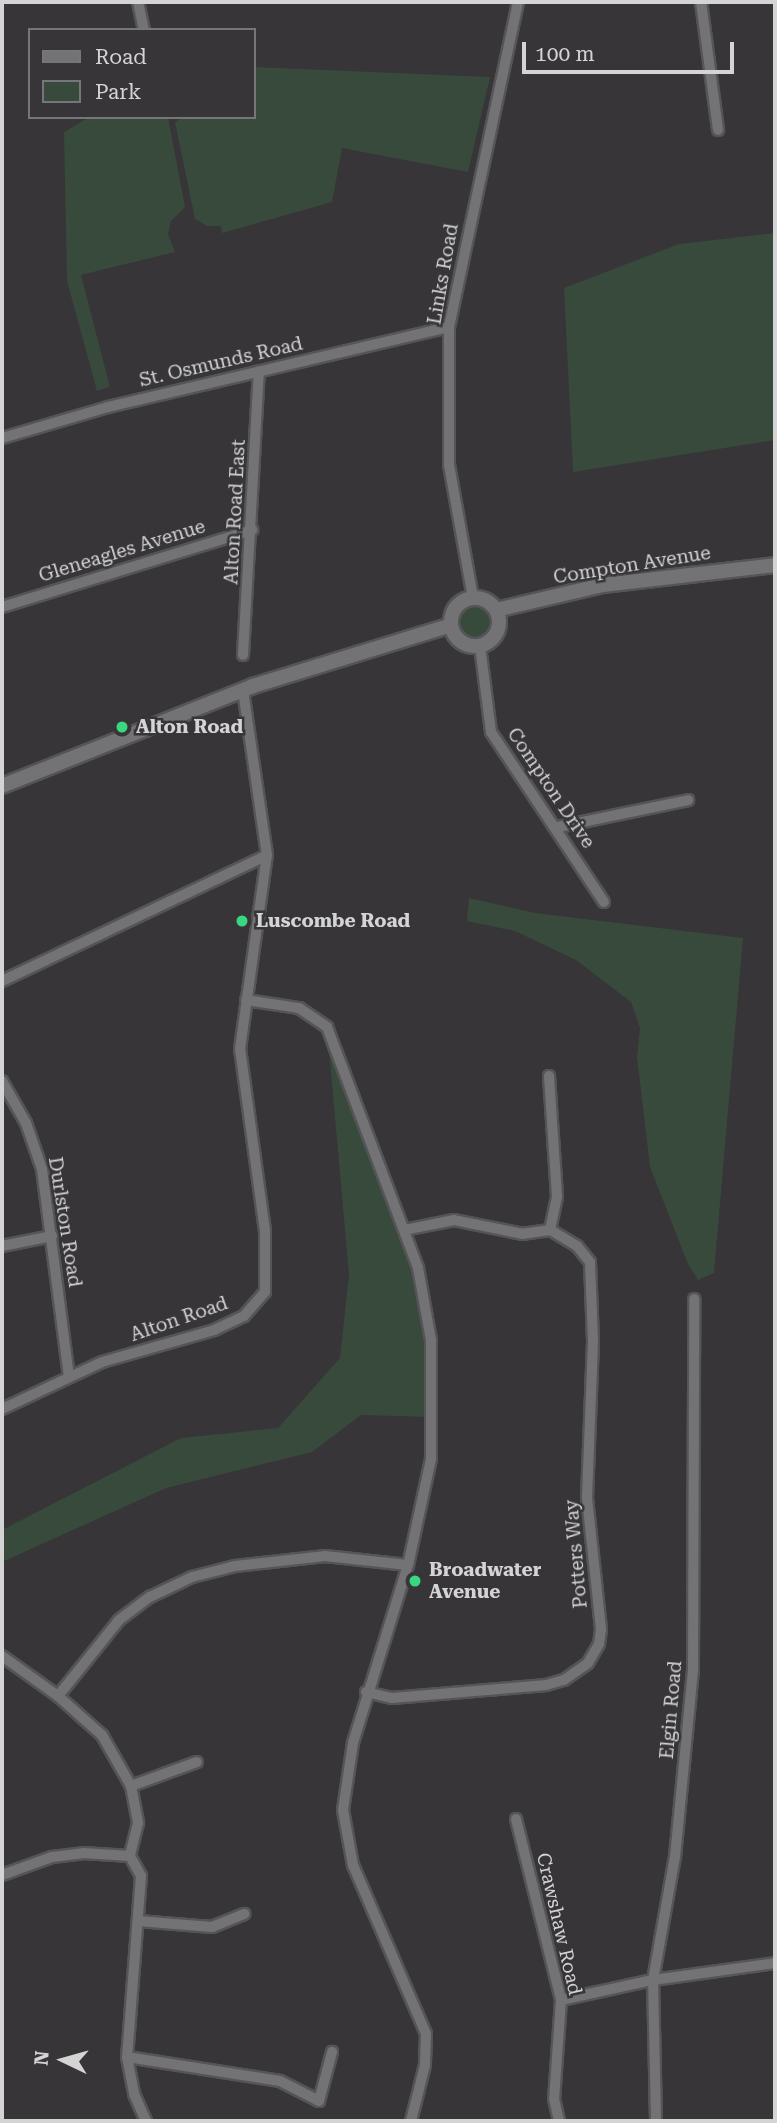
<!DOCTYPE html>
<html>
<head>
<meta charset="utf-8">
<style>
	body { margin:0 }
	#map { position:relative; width:777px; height:2123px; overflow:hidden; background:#373538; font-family:"Roboto Serif",serif }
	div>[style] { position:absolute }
	.green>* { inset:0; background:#374a3c }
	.round { border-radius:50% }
	.roads { filter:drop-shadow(2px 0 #555456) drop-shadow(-2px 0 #555456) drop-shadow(0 2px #555456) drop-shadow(0 -2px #555456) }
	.minor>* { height:10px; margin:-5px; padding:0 5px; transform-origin:5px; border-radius:5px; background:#737275 }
	.tertiary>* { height:14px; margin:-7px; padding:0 7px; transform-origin:7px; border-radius:7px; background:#737275 }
	.tertiary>.ring { margin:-7px; padding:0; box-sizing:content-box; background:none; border:14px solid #737275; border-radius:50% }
	.dots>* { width:19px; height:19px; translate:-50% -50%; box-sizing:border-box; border:4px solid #373538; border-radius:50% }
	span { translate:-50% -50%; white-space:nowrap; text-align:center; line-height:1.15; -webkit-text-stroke:5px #373538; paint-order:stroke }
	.street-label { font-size:19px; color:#d4d4d5 }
	.poi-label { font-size:19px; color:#d4d4d5; font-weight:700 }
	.left { translate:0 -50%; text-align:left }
	.frame { position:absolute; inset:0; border:4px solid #d4d4d5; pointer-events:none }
	.legend { position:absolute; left:28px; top:28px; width:228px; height:91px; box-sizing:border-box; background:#373538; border:2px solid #767577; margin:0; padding:9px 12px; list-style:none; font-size:21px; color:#d4d4d5 }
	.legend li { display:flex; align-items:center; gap:14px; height:35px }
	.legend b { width:35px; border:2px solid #767577 }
	.north { position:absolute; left:28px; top:2025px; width:70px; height:70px; -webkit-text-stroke:5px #373538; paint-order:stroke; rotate:275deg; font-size:19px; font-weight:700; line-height:28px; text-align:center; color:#d4d4d5 }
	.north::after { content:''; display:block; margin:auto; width:24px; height:32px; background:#d4d4d5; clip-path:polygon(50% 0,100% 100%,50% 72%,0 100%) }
	.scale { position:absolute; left:522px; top:42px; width:212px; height:32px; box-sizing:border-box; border:4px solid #d4d4d5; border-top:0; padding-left:9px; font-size:21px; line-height:24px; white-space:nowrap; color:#d4d4d5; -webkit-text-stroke:5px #373538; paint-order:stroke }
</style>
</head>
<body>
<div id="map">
	<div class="green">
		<i style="clip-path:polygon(254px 67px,490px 77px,468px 172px,342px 148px,332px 202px,222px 233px,221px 226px,207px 226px,195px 219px,175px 122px,184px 117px,254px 117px)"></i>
		<i style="clip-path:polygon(90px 117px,168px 117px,185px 207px,171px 221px,168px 234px,175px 252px,81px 275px,110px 387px,97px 391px,67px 281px,64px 132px)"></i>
		<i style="clip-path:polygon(775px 233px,775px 440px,573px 472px,564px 288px,679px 244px)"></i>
		<i class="round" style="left:451px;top:598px;width:48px;height:48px"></i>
		<i style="clip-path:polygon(469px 898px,535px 913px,743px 938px,714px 1273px,698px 1280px,688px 1264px,650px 1167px,637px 1057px,640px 1028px,631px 1002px,576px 960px,515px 931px,467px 921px)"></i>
		<i style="clip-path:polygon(327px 1027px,405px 1230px,431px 1340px,431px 1417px,361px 1415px,312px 1452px,166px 1488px,2px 1562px,2px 1530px,181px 1438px,278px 1428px,340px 1358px,349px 1275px)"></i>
	</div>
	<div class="roads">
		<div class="minor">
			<i style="left:138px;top:2px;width:29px;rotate:78deg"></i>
			<i style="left:701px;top:2px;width:129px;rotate:82.4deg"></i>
			<i style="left:2px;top:438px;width:110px;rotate:-16.3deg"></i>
			<i style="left:108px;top:407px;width:350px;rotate:-13.2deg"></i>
			<i style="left:473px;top:598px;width:135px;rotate:-100.2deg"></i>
			<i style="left:449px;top:465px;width:138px;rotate:-90deg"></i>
			<i style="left:449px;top:327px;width:332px;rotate:-78deg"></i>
			<i style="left:2px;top:607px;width:262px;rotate:-17.1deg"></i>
			<i style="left:480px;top:646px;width:87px;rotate:82.7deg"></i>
			<i style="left:491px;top:732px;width:204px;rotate:56.4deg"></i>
			<i style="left:243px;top:655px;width:284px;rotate:-86.8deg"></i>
			<i style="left:558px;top:827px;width:133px;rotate:-11.7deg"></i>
			<i style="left:2px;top:981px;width:293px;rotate:-25.4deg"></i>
			<i style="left:246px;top:1000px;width:54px;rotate:8.6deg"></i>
			<i style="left:299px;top:1008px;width:34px;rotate:34deg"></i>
			<i style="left:327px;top:1027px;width:258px;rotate:69.3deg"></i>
			<i style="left:418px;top:1268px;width:73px;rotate:79.8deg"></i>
			<i style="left:431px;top:1340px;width:119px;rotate:90deg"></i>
			<i style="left:431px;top:1459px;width:108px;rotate:102.2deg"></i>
			<i style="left:408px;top:1565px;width:186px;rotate:107.2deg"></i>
			<i style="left:353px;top:1743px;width:68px;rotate:98.5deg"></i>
			<i style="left:343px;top:1810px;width:56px;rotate:79.7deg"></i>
			<i style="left:353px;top:1865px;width:184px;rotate:66.6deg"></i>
			<i style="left:426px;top:2034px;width:31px;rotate:92deg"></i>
			<i style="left:425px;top:2065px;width:58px;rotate:104deg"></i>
			<i style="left:549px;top:1076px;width:121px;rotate:86.2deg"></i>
			<i style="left:557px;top:1197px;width:34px;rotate:102deg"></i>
			<i style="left:2px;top:1081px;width:48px;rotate:60.3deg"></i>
			<i style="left:26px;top:1123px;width:49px;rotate:70.8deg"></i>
			<i style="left:42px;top:1169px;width:209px;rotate:82.6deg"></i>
			<i style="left:2px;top:1246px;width:51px;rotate:-11.3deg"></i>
			<i style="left:2px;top:1409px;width:110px;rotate:-25.2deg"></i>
			<i style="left:102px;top:1362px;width:116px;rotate:-15.9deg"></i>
			<i style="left:214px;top:1330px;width:33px;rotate:-25deg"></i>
			<i style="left:244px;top:1316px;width:32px;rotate:-49deg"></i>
			<i style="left:265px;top:1292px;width:61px;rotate:-90deg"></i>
			<i style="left:265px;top:1231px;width:184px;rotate:-97.8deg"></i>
			<i style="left:240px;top:1049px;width:196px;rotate:-82.1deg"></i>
			<i style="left:267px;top:855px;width:166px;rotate:-98.3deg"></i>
			<i style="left:2px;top:1656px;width:69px;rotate:35.5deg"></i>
			<i style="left:58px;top:1696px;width:59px;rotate:41.6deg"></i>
			<i style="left:102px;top:1735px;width:59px;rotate:60.4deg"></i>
			<i style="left:131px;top:1786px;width:38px;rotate:79deg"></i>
			<i style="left:138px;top:1823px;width:34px;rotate:104deg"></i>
			<i style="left:130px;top:1856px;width:23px;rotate:61deg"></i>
			<i style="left:141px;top:1876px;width:182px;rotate:94.4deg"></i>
			<i style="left:127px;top:2057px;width:38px;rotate:79deg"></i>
			<i style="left:134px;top:2094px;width:30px;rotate:66deg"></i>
			<i style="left:366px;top:1692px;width:27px;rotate:13deg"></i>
			<i style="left:392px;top:1698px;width:155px;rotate:-4.8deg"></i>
			<i style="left:546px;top:1685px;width:19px;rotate:-16deg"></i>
			<i style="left:564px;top:1680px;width:29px;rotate:-35deg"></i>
			<i style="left:588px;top:1663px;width:22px;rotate:-60deg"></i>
			<i style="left:599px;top:1644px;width:15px;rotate:-82deg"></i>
			<i style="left:601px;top:1629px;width:132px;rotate:-96.1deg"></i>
			<i style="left:587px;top:1498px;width:157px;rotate:-87.8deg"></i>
			<i style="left:593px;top:1341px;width:79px;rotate:-92.2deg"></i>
			<i style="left:590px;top:1262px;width:21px;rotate:-129deg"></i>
			<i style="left:577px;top:1246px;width:31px;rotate:-149deg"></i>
			<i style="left:550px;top:1230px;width:27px;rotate:172deg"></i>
			<i style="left:523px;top:1234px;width:70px;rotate:-168.5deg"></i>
			<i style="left:454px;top:1220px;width:50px;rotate:168.5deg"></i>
			<i style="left:58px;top:1696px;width:97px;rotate:-51.2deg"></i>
			<i style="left:119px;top:1620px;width:39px;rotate:-37deg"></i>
			<i style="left:150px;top:1597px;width:47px;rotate:-25.5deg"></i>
			<i style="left:192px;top:1577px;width:44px;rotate:-14.3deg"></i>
			<i style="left:235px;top:1566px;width:91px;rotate:-6.3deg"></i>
			<i style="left:325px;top:1556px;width:83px;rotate:6.2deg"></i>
			<i style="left:131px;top:1786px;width:70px;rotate:-20deg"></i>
			<i style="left:516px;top:1819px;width:187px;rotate:76deg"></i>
			<i style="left:561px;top:2000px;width:99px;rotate:94deg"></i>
			<i style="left:554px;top:2099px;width:23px;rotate:77deg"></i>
			<i style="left:2px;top:1875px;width:53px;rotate:-19.8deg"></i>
			<i style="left:52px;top:1857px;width:31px;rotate:-7deg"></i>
			<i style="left:83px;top:1853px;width:47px;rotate:3.7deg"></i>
			<i style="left:138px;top:1921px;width:74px;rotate:4.6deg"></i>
			<i style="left:212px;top:1927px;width:35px;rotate:-22deg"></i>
			<i style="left:561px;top:2000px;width:94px;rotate:-12.3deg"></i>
			<i style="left:653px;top:1980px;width:123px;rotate:-7.9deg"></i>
			<i style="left:127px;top:2057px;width:155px;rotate:8.9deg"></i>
			<i style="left:280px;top:2081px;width:44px;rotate:27.1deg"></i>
			<i style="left:319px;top:2101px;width:51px;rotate:-75.1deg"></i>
			<i style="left:656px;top:2121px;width:141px;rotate:-91.2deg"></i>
			<i style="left:653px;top:1980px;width:125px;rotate:-79.9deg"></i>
			<i style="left:675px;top:1857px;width:188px;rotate:-84.5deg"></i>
			<i style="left:693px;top:1670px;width:371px;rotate:-89.8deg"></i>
		</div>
		<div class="tertiary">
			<i class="ring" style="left:451px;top:598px;width:34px;height:34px"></i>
			<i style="left:496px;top:610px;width:110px;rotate:-13.2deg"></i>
			<i style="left:603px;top:585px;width:173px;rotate:-6.6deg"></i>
			<i style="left:2px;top:786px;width:270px;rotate:-21.7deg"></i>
			<i style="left:253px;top:686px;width:207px;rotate:-17.1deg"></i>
		</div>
	</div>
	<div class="dots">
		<i style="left:122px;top:727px;background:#38d880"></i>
		<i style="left:242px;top:921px;background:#38d880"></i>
		<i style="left:415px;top:1581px;background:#38d880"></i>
	</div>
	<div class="street-label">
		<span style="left:443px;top:274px;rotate:-80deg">Links Road</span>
		<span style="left:221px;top:362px;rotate:-13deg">St. Osmunds Road</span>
		<span style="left:235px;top:512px;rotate:-87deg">Alton Road East</span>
		<span style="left:122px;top:551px;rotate:-17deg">Gleneagles Avenue</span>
		<span style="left:632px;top:565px;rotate:-9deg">Compton Avenue</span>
		<span style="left:551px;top:788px;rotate:56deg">Compton Drive</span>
		<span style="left:65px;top:1222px;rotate:81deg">Durlston Road</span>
		<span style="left:179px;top:1319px;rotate:-19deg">Alton Road</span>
		<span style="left:576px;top:1554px;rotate:-95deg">Potters Way</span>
		<span style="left:671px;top:1710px;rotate:-85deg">Elgin Road</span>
		<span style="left:559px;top:1924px;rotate:77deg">Crawshaw Road</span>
	</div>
	<div class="poi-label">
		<span class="left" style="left:136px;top:727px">Alton Road</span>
		<span class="left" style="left:256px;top:921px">Luscombe Road</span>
		<span class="left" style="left:429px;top:1581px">Broadwater<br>Avenue</span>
	</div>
	<div class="frame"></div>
	<ul class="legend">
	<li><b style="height:9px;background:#737275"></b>Road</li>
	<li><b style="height:19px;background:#374a3c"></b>Park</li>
	</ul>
	<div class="north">N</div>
	<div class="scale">100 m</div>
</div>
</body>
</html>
